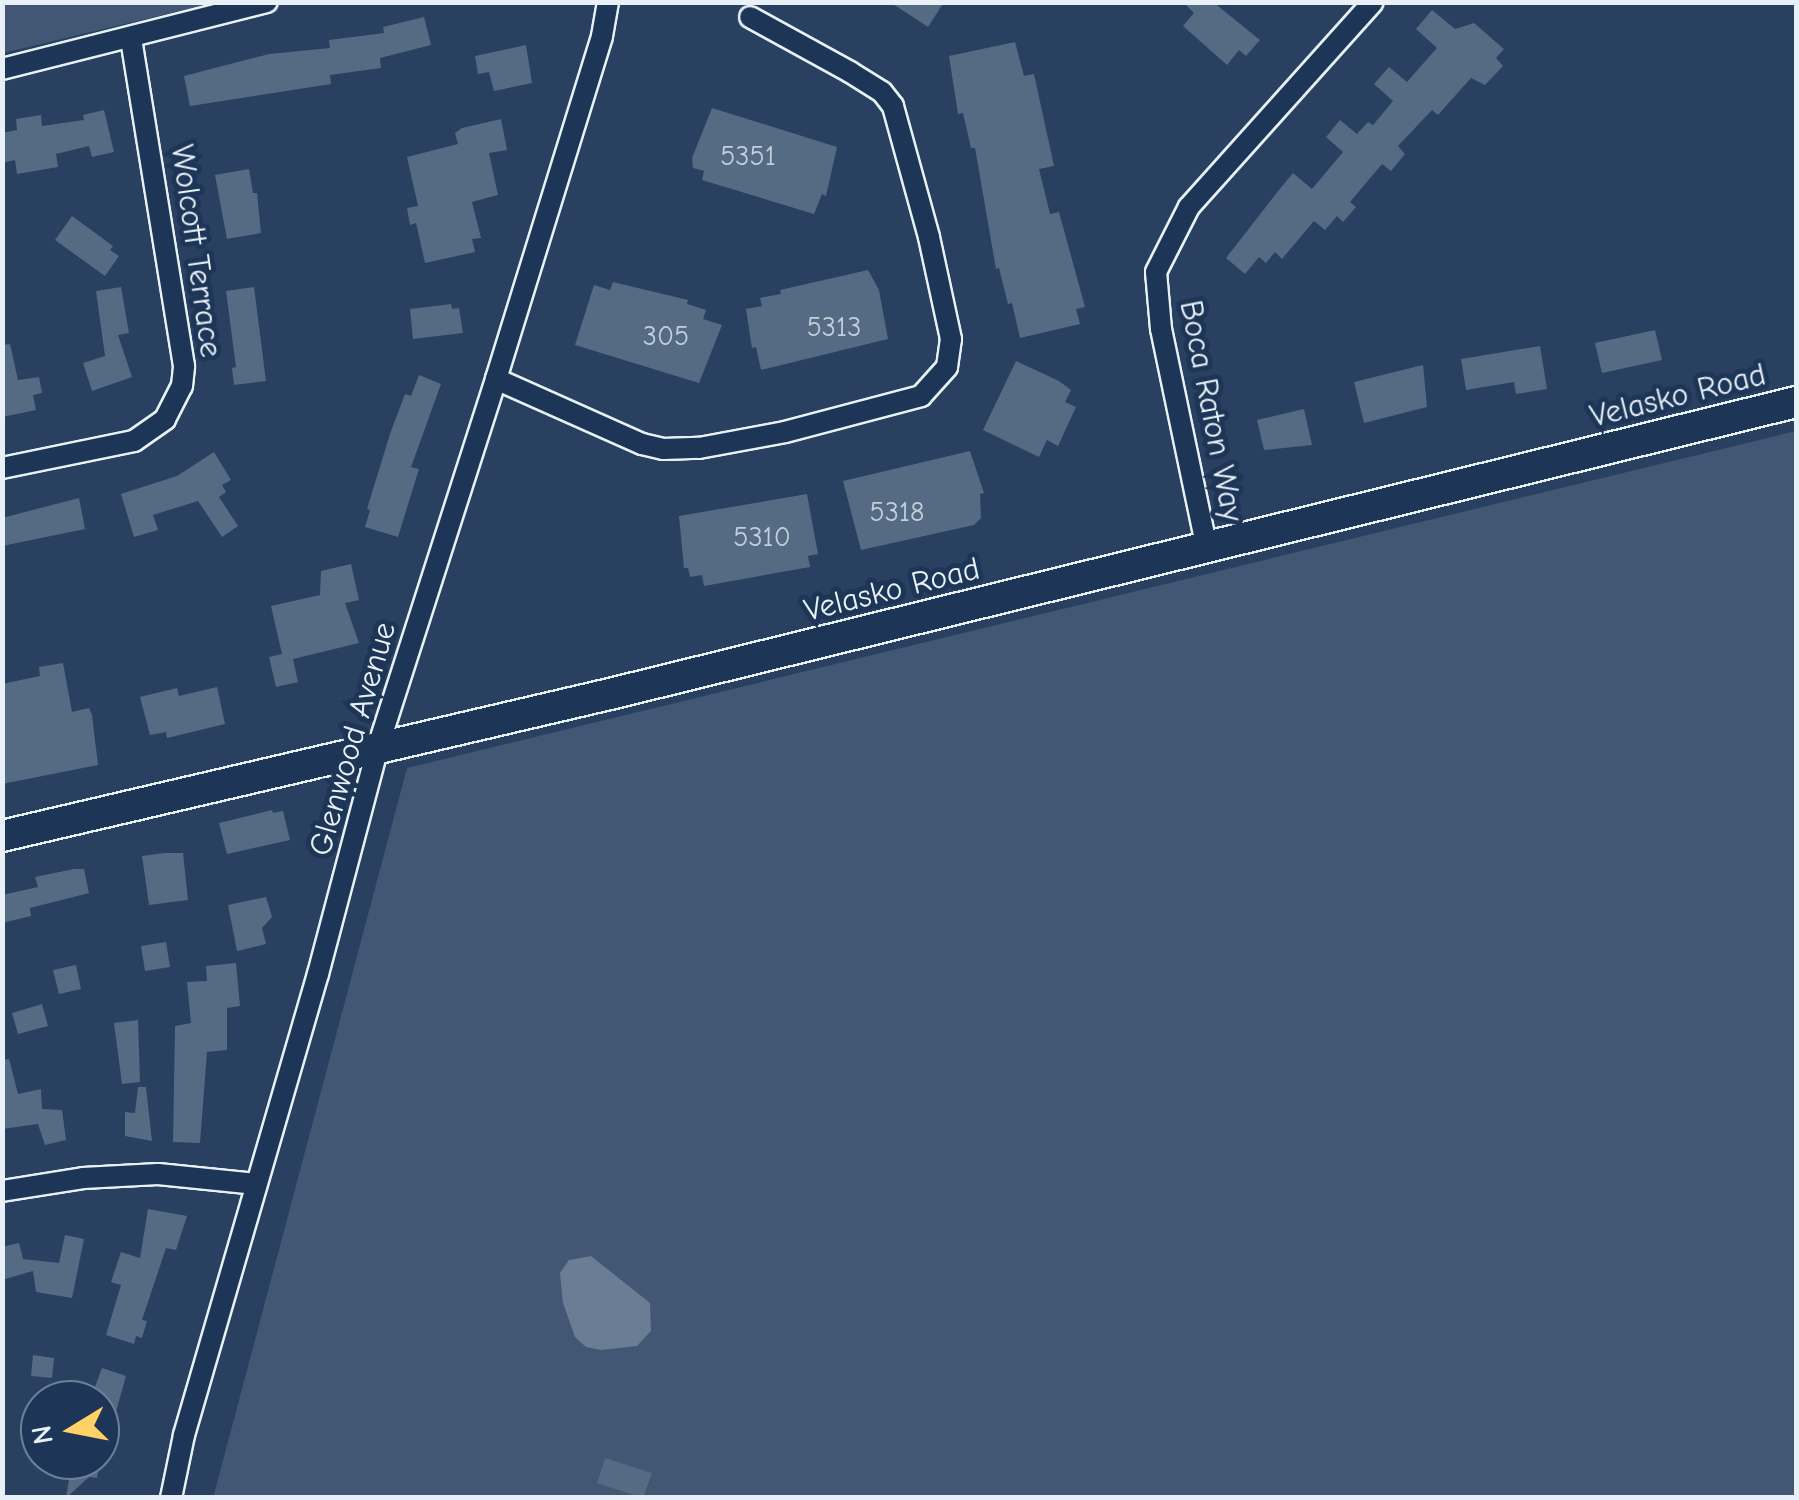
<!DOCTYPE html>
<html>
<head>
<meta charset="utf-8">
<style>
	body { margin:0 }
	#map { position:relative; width:1799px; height:1500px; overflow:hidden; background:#294061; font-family:"Comic Neue",sans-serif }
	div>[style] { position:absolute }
	.green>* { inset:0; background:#415774 }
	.water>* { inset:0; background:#6b7c95 }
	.building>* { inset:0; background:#556a83 }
	.roads { filter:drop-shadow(2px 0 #e8f1f8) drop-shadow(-2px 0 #e8f1f8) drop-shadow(0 2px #e8f1f8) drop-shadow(0 -2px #e8f1f8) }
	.street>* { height:20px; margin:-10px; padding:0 10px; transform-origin:10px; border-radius:10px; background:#1d3557 }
	.secondary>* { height:30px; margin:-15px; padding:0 15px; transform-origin:15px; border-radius:15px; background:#1d3557 }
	span { translate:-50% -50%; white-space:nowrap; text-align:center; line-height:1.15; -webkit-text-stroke:10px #1d3557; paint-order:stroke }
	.number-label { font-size:28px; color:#c3cfdb }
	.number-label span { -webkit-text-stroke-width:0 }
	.street-label { font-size:32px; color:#e8f1f8 }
	.frame { position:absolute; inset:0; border:5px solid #e8f1f8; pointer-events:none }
	.north { position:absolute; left:20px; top:1380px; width:100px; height:100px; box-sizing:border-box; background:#1d3557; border:2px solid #6e8097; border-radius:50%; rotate:260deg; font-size:28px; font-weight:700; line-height:40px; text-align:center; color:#e8f1f8 }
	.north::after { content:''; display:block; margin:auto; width:35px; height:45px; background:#ffd166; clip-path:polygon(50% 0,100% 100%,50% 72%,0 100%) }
</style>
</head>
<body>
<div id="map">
	<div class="green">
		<i style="clip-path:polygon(3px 2px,213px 2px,213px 3px,3px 53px)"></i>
		<i style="clip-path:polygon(1796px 431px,1796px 1497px,213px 1498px,407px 768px)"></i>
	</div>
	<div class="water">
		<i style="clip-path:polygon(591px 1256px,650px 1303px,651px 1331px,637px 1346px,601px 1350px,586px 1347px,575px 1337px,563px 1303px,560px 1273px,569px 1260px)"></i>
	</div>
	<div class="building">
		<i style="clip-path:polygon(890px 2px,944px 2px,928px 27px)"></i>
		<i style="clip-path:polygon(1183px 2px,1213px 2px,1260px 40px,1246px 56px,1239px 50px,1227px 65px,1183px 26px,1194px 13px)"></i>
		<i style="clip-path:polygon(1432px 10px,1455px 29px,1474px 23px,1504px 49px,1496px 58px,1503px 66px,1485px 85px,1471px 78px,1438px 115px,1432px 110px,1398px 146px,1405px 154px,1391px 171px,1382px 164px,1350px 202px,1356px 207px,1343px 222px,1337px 216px,1325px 230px,1314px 221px,1282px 259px,1275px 252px,1266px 263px,1259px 257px,1245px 274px,1226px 258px,1279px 190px,1293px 173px,1312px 189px,1343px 152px,1326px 137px,1340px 120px,1357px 134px,1368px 122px,1373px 125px,1393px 101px,1374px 84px,1389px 67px,1407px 82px,1437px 48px,1416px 29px)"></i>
		<i style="clip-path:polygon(424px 17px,431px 45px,380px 58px,381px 68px,330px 75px,331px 84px,190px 106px,184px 76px,269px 54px,330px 48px,329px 40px,384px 33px,383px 27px)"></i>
		<i style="clip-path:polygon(1015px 42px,1024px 76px,1034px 74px,1054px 166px,1039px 169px,1050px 214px,1059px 212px,1085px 307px,1076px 309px,1080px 324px,1020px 338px,1012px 303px,1008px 304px,999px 268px,996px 269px,975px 148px,971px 148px,963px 113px,958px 114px,949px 56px)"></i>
		<i style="clip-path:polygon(526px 45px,532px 83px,494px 91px,489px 72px,478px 74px,475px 56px)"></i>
		<i style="clip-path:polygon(712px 108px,837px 147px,826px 196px,822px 194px,814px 214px,702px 180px,704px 171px,693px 168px,692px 158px)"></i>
		<i style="clip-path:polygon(104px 110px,114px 152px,92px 157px,89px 146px,56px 154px,58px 167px,17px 174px,15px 160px,2px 163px,2px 133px,17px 130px,16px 119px,41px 115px,42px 126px,84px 120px,83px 115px)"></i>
		<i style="clip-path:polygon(501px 119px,507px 150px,489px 153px,498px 195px,472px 202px,481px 238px,472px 239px,475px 252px,425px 263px,416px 223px,410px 225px,407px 208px,418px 206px,407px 157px,458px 144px,455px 133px,462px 128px)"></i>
		<i style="clip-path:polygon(249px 169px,253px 193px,257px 193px,261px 233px,227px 239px,215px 175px)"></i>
		<i style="clip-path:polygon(72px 216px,113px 246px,110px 250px,119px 256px,105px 276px,55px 240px)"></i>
		<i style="clip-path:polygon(868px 270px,879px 290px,888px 339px,761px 370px,756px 347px,752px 348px,746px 309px,762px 306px,760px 298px,781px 294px,780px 290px)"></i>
		<i style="clip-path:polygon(613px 282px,688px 300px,687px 304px,706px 310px,703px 319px,722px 325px,699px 383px,575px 345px,594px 285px,610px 290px)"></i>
		<i style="clip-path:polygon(121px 287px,129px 333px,118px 335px,132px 377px,92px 391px,83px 363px,105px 356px,96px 291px)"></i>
		<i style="clip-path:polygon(254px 287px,266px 381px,234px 385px,232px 368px,236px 367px,226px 291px)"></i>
		<i style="clip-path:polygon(451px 304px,452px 309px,459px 308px,463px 333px,413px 339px,410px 309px)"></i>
		<i style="clip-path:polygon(1655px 330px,1662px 360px,1602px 373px,1595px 343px)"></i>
		<i style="clip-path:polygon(10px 344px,18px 380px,39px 377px,42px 393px,33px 395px,36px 410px,2px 417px,2px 345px)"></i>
		<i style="clip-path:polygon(1540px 346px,1547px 389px,1516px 394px,1514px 382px,1466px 390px,1461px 359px)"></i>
		<i style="clip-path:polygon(1016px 361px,1059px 381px,1071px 390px,1065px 402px,1076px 407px,1058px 446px,1047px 440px,1039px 457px,983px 430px)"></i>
		<i style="clip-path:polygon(1423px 365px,1427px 407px,1364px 423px,1354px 382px)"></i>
		<i style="clip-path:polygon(419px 375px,441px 384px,411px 467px,419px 469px,398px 537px,365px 527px,370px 510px,367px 509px,390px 434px,405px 394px,411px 396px)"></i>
		<i style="clip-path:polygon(1304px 409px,1312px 445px,1264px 450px,1257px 420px)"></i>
		<i style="clip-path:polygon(970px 451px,984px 493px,980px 494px,981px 518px,974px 525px,861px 550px,843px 481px)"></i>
		<i style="clip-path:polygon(214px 452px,231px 480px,222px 485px,226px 492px,219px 497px,238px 526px,222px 537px,198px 501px,153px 515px,158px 530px,134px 537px,121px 494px,177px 476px)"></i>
		<i style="clip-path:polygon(807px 494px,818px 554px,808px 556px,810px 567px,704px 586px,702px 575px,690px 577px,688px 568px,684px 568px,679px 516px)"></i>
		<i style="clip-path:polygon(79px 498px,85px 529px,2px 546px,2px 518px)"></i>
		<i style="clip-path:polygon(351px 564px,359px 600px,345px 603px,359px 643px,293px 659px,298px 682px,276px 687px,269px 657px,282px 654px,271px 606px,320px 595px,321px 571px)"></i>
		<i style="clip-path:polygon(63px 663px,72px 712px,89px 708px,92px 715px,98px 765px,2px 784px,2px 684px,40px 676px,39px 667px)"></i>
		<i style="clip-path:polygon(217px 687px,225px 724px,167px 738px,166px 732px,150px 735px,140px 697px,177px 688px,179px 696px)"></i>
		<i style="clip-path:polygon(272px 810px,273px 813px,283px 811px,290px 840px,227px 854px,219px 823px)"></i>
		<i style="clip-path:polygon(165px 853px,183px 853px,188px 900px,149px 905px,142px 856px)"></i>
		<i style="clip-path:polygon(74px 869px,84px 869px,89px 893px,30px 908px,31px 916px,2px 923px,2px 895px,38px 887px,35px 877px)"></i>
		<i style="clip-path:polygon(266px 897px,272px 917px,262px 928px,266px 944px,237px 951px,228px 905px)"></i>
		<i style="clip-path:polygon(166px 942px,170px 967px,145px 971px,141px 946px)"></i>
		<i style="clip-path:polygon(236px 963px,240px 1006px,227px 1008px,227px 1050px,207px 1052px,200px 1143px,173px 1142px,175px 1026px,191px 1023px,187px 982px,207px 981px,206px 966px)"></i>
		<i style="clip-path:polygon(76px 965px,81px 989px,59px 994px,53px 970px)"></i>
		<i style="clip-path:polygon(42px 1004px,48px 1026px,18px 1034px,12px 1013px)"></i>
		<i style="clip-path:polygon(138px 1020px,140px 1082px,122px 1084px,114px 1023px)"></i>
		<i style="clip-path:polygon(9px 1059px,18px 1094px,41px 1089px,42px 1109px,62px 1110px,66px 1140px,45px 1145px,38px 1124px,2px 1129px,2px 1060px)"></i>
		<i style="clip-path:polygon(138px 1087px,146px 1087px,152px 1141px,125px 1136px,125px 1112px,135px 1113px)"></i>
		<i style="clip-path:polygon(148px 1209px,187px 1216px,176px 1250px,166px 1248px,142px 1320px,147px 1321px,142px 1338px,136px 1336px,134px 1344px,106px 1335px,121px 1285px,111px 1282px,121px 1252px,140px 1258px)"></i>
		<i style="clip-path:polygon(65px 1235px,84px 1239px,72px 1298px,36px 1292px,33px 1271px,2px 1280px,2px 1247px,19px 1243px,23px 1259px,59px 1263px)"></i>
		<i style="clip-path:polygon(33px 1355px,54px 1358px,52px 1378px,31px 1376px)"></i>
		<i style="clip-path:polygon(102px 1368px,126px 1376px,105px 1451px,100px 1450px,100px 1400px,90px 1400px)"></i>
		<i style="clip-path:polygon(605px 1458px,652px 1473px,643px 1498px,597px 1483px)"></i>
		<i style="clip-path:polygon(72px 1460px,100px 1460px,97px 1478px,89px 1477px,66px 1498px)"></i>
	</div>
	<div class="roads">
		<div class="street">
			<i style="left:2px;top:69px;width:273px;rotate:-14.2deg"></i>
			<i style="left:496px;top:379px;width:160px;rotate:24deg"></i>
			<i style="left:642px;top:444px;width:22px;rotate:13deg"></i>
			<i style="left:663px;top:449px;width:36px;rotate:-2deg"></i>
			<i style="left:699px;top:448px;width:87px;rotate:-10.5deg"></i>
			<i style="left:785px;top:432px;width:141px;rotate:-14.8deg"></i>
			<i style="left:921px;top:396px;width:39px;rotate:-48deg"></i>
			<i style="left:947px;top:367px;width:28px;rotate:-82deg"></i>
			<i style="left:951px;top:339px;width:104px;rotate:-102.2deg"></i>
			<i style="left:929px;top:237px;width:136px;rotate:-105.4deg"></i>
			<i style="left:893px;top:106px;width:18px;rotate:-128deg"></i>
			<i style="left:882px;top:92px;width:38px;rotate:-148deg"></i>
			<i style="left:850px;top:72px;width:114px;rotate:-151.2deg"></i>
			<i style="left:2px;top:468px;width:135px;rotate:-11.6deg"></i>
			<i style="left:134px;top:441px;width:38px;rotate:-35deg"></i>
			<i style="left:165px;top:419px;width:37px;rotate:-63deg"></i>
			<i style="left:182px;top:386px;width:20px;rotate:-84deg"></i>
			<i style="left:184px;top:366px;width:333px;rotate:-99.2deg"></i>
			<i style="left:1207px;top:549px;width:225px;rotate:-101.8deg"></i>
			<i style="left:1161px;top:329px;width:57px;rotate:-95deg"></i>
			<i style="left:1156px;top:272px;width:73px;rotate:-63.1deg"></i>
			<i style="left:1189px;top:207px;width:275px;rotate:-48.1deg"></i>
			<i style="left:2px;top:1191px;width:82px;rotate:-9.1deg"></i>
			<i style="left:83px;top:1178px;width:75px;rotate:-3.1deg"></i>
			<i style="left:158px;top:1174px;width:99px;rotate:5.8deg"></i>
			<i style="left:171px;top:1498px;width:64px;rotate:-78.3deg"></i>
			<i style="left:184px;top:1435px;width:480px;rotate:-73.8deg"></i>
			<i style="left:318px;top:974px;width:232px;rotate:-75.2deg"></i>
			<i style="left:377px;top:750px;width:390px;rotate:-72.2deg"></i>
			<i style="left:496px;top:379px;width:359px;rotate:-72.8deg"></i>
			<i style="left:602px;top:36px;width:35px;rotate:-80deg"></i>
		</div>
		<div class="secondary">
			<i style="left:2px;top:836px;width:624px;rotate:-13.15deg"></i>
			<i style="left:610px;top:694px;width:1221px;rotate:-13.83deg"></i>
		</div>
	</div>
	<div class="number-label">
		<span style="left:748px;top:156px">5351</span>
		<span style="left:834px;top:327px">5313</span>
		<span style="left:666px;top:336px">305</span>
		<span style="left:897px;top:512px">5318</span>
		<span style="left:762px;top:537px">5310</span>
	</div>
	<div class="street-label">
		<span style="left:196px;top:251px;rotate:82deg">Wolcott Terrace</span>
		<span style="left:1678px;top:396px;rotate:-14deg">Velasko Road</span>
		<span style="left:1211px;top:411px;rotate:79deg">Boca Raton Way</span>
		<span style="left:892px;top:590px;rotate:-14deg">Velasko Road</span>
		<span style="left:353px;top:739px;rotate:-74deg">Glenwood Avenue</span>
	</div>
	<div class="frame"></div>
	<div class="north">N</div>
</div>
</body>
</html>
